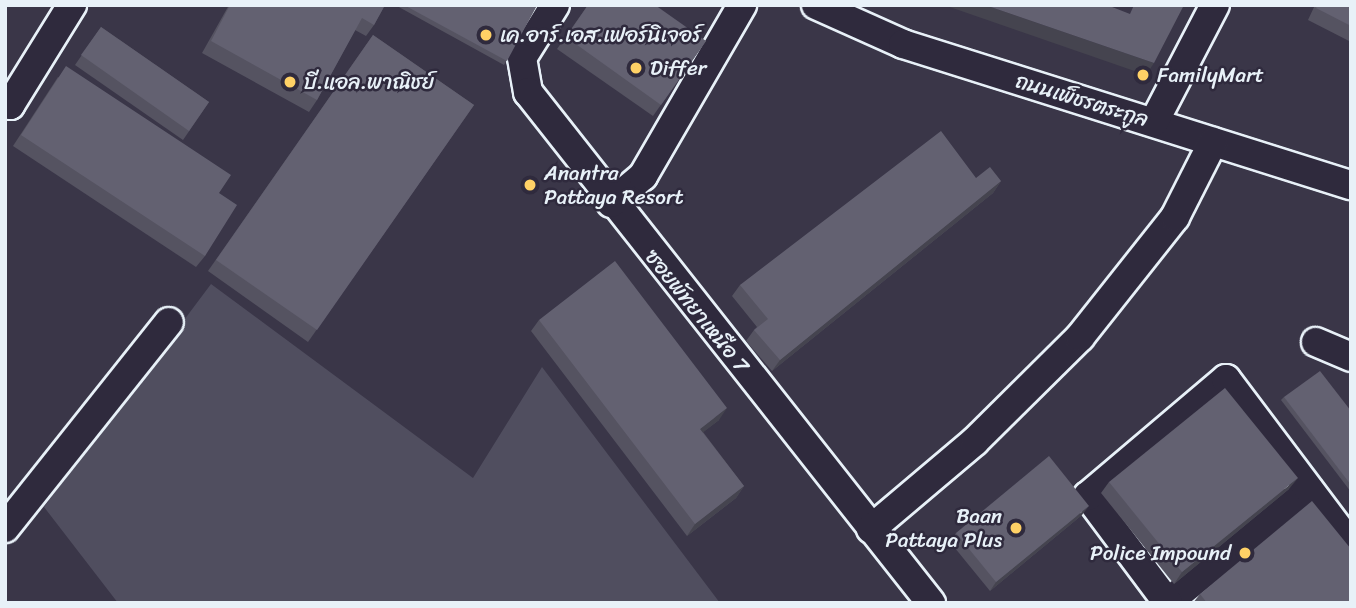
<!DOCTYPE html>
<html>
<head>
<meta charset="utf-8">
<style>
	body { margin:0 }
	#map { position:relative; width:1356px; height:608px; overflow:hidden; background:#3a3648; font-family:Sriracha,"Playpen Sans Thai",sans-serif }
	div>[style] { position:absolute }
	.green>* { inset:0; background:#504e5f }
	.roads { filter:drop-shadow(2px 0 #e8f1f8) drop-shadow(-2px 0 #e8f1f8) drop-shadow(0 2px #e8f1f8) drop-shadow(0 -2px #e8f1f8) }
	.minor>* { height:28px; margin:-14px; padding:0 14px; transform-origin:14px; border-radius:14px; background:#2f2a3d }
	.wall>* { inset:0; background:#555361 }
	.shaded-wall>* { inset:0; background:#45444f }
	.building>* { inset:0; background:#636171 }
	.dots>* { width:19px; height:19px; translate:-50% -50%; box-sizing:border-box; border:4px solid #2f2a3d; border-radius:50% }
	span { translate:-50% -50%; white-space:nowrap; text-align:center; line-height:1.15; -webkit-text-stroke:5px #2f2a3d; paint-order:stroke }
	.poi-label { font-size:21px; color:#e8f1f8 }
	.left { translate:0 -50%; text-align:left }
	.right { translate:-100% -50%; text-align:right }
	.street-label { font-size:21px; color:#e8f1f8 }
	.frame { position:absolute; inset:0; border:7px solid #e8f1f8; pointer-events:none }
</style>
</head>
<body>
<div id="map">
	<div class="green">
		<i style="clip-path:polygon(211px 284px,473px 478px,542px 367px,720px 603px,118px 603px,44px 507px)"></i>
	</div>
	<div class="roads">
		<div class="minor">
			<i style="left:555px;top:5px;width:62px;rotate:121.9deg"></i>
			<i style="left:522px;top:58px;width:35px;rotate:80deg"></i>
			<i style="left:528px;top:92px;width:651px;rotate:51.74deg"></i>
			<i style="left:816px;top:5px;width:95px;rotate:24.1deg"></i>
			<i style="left:903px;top:44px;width:470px;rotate:17.5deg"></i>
			<i style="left:5px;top:102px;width:6px;rotate:31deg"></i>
			<i style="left:10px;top:105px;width:118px;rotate:-58.2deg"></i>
			<i style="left:1154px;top:122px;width:132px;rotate:-62.5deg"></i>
			<i style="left:611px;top:203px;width:42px;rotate:-40.2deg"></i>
			<i style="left:643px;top:176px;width:198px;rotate:-59.9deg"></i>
			<i style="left:1316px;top:342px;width:38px;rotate:23deg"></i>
			<i style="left:5px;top:528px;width:263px;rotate:-51.5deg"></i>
			<i style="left:871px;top:529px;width:136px;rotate:-40.2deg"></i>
			<i style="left:975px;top:441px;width:148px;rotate:-44.7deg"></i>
			<i style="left:1080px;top:337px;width:153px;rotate:-51.6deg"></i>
			<i style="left:1175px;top:217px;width:84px;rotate:-63.1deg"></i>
			<i style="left:1168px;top:602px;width:180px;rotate:-38.5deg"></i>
			<i style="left:1168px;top:603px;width:134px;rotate:-126.8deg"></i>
			<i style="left:1088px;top:496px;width:181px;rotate:-40.3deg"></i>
			<i style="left:1226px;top:379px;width:208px;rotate:53deg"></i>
		</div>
	</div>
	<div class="wall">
		<i style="clip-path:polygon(229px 5px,385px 5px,374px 25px,366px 36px,355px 30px,317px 100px,309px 112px,202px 53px)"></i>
		<i style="clip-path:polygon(398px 5px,537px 5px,504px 65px,397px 6px)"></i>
		<i style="clip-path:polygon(588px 5px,706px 41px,653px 116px,557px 49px)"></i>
		<i style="clip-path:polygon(1315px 5px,1351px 5px,1351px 42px,1308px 20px)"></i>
		<i style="clip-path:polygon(101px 27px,209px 102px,183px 140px,75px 65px)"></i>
		<i style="clip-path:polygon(373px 35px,474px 105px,308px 342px,208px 271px)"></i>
		<i style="clip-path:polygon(58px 77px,219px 193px,205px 256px,196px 267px,13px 146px)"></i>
		<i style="clip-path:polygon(976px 178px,1001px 181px,993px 193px,772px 371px,746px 341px,754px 330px,757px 327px,732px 296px,740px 285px)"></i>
		<i style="clip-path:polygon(539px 320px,719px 420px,703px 432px,744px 486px,736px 498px,687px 536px,531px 331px)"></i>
		<i style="clip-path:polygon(1284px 397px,1351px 411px,1351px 492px,1281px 400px)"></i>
		<i style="clip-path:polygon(1109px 482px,1289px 489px,1174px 584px,1101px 493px)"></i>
		<i style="clip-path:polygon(1082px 515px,990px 591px,950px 542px,956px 533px)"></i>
		<i style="clip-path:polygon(1200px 594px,1351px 603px,1193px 603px)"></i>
	</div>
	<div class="shaded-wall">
		<i style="clip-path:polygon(944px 5px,985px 5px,1154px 63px,1146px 75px)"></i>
		<i style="clip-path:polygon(1001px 181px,993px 193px,772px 371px,780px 360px)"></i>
		<i style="clip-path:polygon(727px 408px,719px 420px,692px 441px,700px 429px)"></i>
		<i style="clip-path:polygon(1298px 478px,1289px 489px,1174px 584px,1182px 572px)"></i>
		<i style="clip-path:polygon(744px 486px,736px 498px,687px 536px,695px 524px)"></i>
		<i style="clip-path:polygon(1089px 506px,1082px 515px,990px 591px,996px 582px)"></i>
	</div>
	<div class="building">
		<i style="clip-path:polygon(230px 5px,385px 5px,374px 25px,362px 18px,317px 100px,211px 41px)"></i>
		<i style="clip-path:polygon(404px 5px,537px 5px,507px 61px)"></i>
		<i style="clip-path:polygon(588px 5px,655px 5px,706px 41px,661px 105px,566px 37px)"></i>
		<i style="clip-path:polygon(985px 5px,1107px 5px,1130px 14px,1134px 5px,1184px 5px,1154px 63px)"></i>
		<i style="clip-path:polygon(1318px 5px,1351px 5px,1351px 26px,1316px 8px)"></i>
		<i style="clip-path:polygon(101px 27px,209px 102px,189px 131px,81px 55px)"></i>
		<i style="clip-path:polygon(373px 35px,474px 105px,317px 330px,216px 260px)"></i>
		<i style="clip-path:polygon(66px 66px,231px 175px,219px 193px,237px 205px,205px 256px,21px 135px)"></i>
		<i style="clip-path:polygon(941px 131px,976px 178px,990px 167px,1001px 181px,780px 360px,754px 330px,768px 319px,740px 285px)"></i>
		<i style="clip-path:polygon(615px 261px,727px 408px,700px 429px,744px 486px,695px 524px,539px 320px)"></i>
		<i style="clip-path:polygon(1320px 371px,1351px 411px,1351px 485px,1284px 397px)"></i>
		<i style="clip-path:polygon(1225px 388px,1298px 478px,1182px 572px,1109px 482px)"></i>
		<i style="clip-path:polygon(1049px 456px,1089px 506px,996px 582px,956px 533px)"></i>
		<i style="clip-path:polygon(1312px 501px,1351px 549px,1351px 603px,1207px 603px,1200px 594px)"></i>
	</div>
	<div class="dots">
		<i style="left:486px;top:35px;background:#ffd166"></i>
		<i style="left:636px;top:68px;background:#ffd166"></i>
		<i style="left:1143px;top:75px;background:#ffd166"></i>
		<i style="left:290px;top:82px;background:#ffd166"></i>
		<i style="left:530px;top:185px;background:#ffd166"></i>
		<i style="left:1016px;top:528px;background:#ffd166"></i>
		<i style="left:1245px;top:553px;background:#ffd166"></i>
	</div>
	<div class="poi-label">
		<span class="left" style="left:500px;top:35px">เค.อาร์.เอส.เฟอร์นิเจอร์</span>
		<span class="left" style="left:650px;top:68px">Differ</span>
		<span class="left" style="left:1157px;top:75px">FamilyMart</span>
		<span class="left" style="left:304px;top:82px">บี.แอล.พาณิชย์</span>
		<span class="left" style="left:544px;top:185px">Anantra<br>Pattaya Resort</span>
		<span class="right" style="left:1002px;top:528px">Baan<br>Pattaya Plus</span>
		<span class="right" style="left:1231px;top:553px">Police Impound</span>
	</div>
	<div class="street-label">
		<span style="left:1082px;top:100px;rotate:17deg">ถนนเพ็ชรตระกูล</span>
		<span style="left:697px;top:311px;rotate:51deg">ซอยพัทยาเหนือ 7</span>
	</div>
	<div class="frame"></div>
</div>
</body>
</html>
